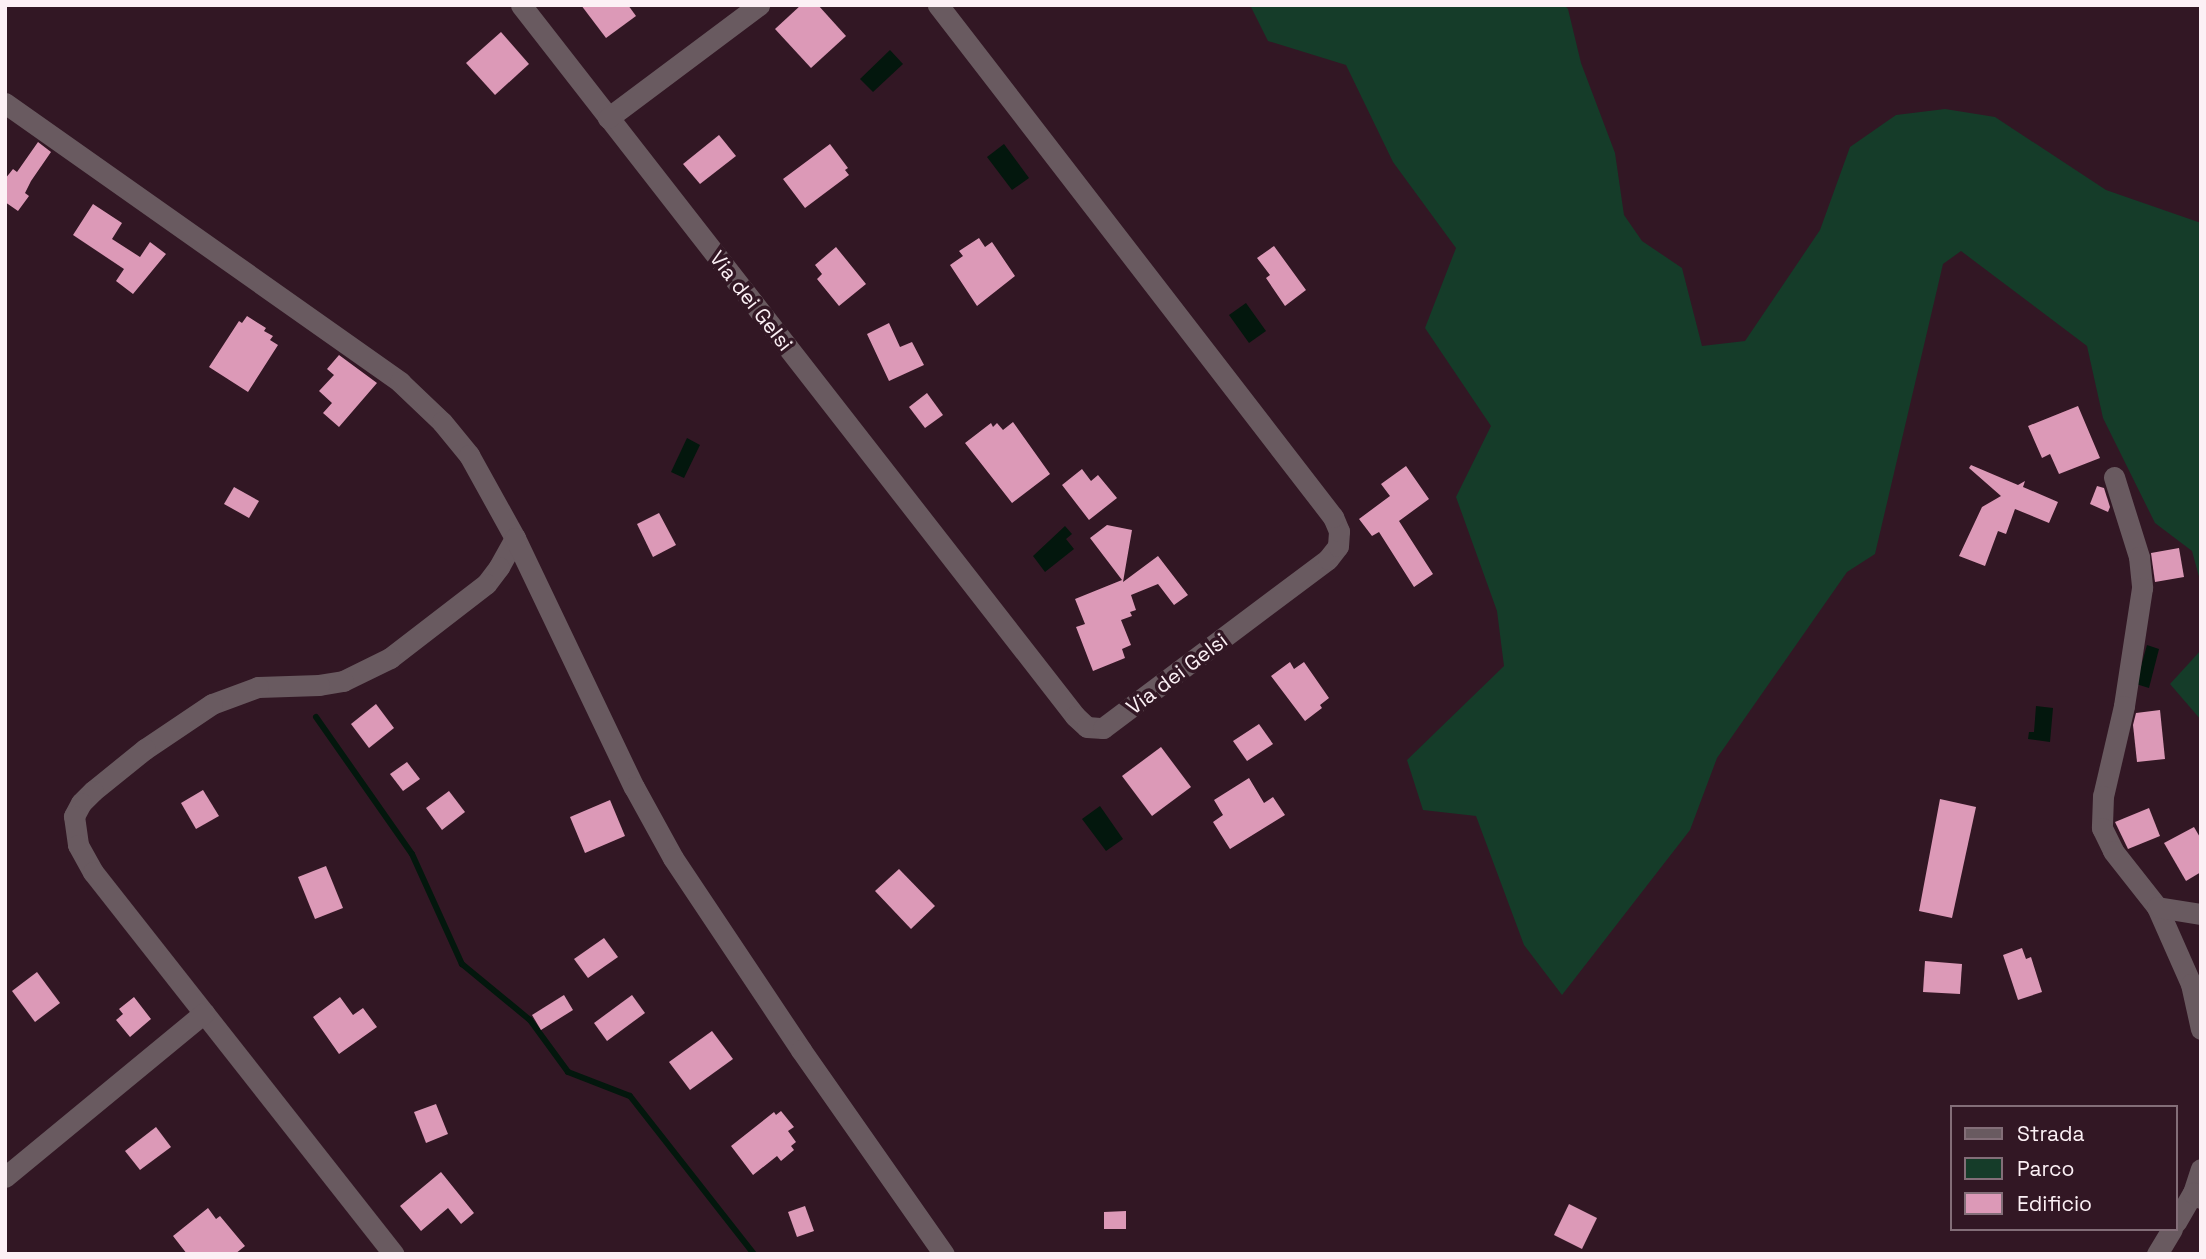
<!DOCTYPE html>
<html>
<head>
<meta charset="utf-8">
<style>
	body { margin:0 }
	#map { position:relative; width:2206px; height:1259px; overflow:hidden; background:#321724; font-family:"Space Grotesk",sans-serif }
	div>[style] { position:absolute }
	.green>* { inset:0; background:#153c29 }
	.water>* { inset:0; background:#03170d }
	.stream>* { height:6px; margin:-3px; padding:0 3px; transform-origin:3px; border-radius:3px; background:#03170d }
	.building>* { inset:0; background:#dc99b7 }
	.minor>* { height:21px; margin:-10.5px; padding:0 10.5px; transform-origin:10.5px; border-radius:10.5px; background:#695a60 }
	span { translate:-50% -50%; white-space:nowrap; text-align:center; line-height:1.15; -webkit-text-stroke:7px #321724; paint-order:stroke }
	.street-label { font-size:21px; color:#fcf0f5 }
	.frame { position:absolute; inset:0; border:7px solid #fcf0f5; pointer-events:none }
	.legend { position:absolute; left:1950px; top:1105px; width:228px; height:126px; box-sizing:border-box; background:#321724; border:2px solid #836e78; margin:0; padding:9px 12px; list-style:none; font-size:21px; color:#fcf0f5 }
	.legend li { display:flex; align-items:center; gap:14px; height:35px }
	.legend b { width:35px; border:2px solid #836e78 }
</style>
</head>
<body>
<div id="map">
	<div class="green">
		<i style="clip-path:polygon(1250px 5px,1564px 5px,1568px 9px,1581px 63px,1615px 153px,1624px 215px,1642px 241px,1682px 268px,1702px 346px,1745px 341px,1820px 230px,1850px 147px,1896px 115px,1945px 109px,1995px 117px,2106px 190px,2201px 223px,2201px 584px,2192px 551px,2155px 523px,2103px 418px,2087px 346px,1961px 251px,1943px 264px,1875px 554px,1847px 572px,1717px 758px,1690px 830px,1562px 995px,1524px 945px,1476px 816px,1423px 810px,1407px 760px,1504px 666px,1497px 611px,1456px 497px,1491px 426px,1425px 328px,1456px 248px,1393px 162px,1346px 65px,1268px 41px)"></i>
		<i style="clip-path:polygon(2201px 650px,2201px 720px,2170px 684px)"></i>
	</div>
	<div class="water">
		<i style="clip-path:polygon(890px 50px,903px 64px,873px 92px,860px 79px)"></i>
		<i style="clip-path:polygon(1004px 144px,1029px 178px,1012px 190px,987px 157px)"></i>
		<i style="clip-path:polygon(1246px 303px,1266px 331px,1249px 343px,1229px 315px)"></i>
		<i style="clip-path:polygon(687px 438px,700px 445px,684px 478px,671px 472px)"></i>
		<i style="clip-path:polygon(1065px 526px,1072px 534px,1066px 539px,1074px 549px,1045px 572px,1033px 556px)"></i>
		<i style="clip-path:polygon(2147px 645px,2159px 649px,2149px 688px,2136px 684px)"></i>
		<i style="clip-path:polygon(2036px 706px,2053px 708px,2050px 742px,2028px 739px,2029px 732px,2034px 732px)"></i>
		<i style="clip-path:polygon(1100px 806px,1123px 839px,1106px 851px,1082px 819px)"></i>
	</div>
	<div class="stream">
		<i style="left:316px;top:717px;width:167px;rotate:55deg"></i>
		<i style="left:412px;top:854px;width:121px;rotate:65.6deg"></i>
		<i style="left:462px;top:964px;width:88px;rotate:39.5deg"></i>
		<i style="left:530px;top:1020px;width:64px;rotate:53.8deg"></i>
		<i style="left:568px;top:1072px;width:66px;rotate:21.2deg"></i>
		<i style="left:630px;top:1096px;width:201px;rotate:51.9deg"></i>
	</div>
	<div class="building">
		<i style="clip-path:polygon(581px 5px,628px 5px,636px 16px,606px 38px)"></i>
		<i style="clip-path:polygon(801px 5px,818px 5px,846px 36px,811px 68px,775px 29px)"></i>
		<i style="clip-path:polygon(501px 32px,529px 64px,495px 95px,466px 63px)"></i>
		<i style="clip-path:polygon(719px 135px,736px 156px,700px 184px,683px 164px)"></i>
		<i style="clip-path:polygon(38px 142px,51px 152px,31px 181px,25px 193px,29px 196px,18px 211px,5px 202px,5px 179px,13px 169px,17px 172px)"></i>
		<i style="clip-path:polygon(830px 144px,848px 168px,845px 170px,849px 175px,805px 208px,783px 179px)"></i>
		<i style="clip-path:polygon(93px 204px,122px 223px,112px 239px,140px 257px,150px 242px,166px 254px,133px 294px,116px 281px,124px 269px,73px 235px)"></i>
		<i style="clip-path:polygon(979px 238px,985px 247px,992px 242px,1015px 276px,977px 306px,950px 265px,963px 256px,959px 251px)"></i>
		<i style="clip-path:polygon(1274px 246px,1306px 290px,1285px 306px,1266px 278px,1270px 275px,1257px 258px)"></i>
		<i style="clip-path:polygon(836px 247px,866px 284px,839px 306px,817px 279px,822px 274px,815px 265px)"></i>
		<i style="clip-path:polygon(247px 316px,266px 328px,264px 331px,273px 336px,270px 340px,278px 345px,248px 392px,209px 367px,239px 321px,242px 323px)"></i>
		<i style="clip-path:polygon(889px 323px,900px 347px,912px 342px,924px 365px,889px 381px,867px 334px)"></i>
		<i style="clip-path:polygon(339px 355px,377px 383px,339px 427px,323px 413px,332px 403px,319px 391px,334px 375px,327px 369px)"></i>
		<i style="clip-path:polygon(927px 393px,943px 415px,925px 428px,909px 407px)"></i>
		<i style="clip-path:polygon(2078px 406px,2100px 458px,2059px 474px,2050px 454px,2042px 458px,2028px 426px)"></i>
		<i style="clip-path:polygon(1013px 422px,1050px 474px,1012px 503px,965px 443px,991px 423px,993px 427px,997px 423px,1003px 430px)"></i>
		<i style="clip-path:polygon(1971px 465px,2018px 485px,2025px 481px,2023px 487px,2058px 502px,2049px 523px,2015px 509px,2006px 534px,1998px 531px,1985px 566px,1959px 556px,1982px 507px,2001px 496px,1969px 468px)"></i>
		<i style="clip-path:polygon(1406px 466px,1429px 499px,1399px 521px,1433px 574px,1414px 587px,1379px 532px,1372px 536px,1359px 519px,1390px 496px,1381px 484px)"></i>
		<i style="clip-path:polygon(1082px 469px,1091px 481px,1098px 475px,1117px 498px,1089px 520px,1062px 485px)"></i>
		<i style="clip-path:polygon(2097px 486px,2104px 488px,2110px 507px,2108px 512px,2090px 504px)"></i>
		<i style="clip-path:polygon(234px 487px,259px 501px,249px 518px,224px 504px)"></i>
		<i style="clip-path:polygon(659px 513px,676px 545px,653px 557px,637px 524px)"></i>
		<i style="clip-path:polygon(1107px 525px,1132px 530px,1123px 582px,1158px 556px,1188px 595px,1174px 605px,1158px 584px,1131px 595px,1136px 610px,1130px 612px,1132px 616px,1121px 620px,1131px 645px,1122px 649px,1125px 658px,1093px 671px,1076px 627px,1085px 624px,1075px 599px,1122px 580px,1090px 538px)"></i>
		<i style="clip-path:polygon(2179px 548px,2184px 577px,2155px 582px,2151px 553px)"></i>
		<i style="clip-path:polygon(1290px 662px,1294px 669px,1304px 662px,1329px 698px,1320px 705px,1322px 708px,1305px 721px,1271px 676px)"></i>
		<i style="clip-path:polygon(376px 704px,394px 728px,369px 748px,351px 724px)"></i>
		<i style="clip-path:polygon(2160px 710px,2165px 759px,2137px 762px,2133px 725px,2136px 713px)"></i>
		<i style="clip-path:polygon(1259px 724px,1273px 744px,1247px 761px,1233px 741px)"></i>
		<i style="clip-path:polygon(1161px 747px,1191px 787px,1152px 816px,1122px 776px)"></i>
		<i style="clip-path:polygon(407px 762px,420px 779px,403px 791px,390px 774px)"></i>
		<i style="clip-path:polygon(1249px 778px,1264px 803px,1273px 797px,1285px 815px,1230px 849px,1213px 822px,1223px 815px,1214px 800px)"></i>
		<i style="clip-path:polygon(203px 790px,219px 816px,196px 829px,181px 803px)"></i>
		<i style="clip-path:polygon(449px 791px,465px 812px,442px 830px,426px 808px)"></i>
		<i style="clip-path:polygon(1940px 799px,1976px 807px,1952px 918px,1919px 911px)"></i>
		<i style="clip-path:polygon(610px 800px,625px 836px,585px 853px,570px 817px)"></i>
		<i style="clip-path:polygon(2149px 808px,2160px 836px,2128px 849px,2115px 822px)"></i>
		<i style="clip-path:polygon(2194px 827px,2201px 839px,2201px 872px,2186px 881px,2164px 843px)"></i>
		<i style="clip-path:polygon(326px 866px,343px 908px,315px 919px,298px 877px)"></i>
		<i style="clip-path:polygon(899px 869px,935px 906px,911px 929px,875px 891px)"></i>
		<i style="clip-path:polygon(604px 938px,618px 957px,588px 978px,574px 959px)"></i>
		<i style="clip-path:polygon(2022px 948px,2026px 959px,2031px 957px,2042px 992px,2018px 1000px,2003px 955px)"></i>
		<i style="clip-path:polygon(1925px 961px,1962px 964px,1960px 994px,1923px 992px)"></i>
		<i style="clip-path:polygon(37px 972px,60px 1003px,35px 1022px,12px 991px)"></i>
		<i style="clip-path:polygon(564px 995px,573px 1010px,541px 1030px,532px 1015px)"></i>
		<i style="clip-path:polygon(632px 995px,645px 1013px,607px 1041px,594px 1023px)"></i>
		<i style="clip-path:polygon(134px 997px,151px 1019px,130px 1037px,116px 1020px,123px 1014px,119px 1009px)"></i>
		<i style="clip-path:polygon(340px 997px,353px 1015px,363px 1008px,377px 1027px,339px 1054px,313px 1017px)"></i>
		<i style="clip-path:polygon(712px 1031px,733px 1059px,690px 1090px,669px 1062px)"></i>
		<i style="clip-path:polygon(436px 1104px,448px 1134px,426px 1143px,414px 1112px)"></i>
		<i style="clip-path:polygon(781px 1111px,794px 1127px,788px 1131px,796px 1142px,791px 1146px,794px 1150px,781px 1161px,777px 1156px,753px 1175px,731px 1146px,774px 1112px,776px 1115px)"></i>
		<i style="clip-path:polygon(156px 1127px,171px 1147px,140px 1170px,125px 1151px)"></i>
		<i style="clip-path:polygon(441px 1172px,474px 1213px,461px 1224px,448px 1208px,421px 1231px,400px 1206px)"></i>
		<i style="clip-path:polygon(1569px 1204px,1597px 1218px,1582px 1249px,1554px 1235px)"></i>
		<i style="clip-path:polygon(805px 1206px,814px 1231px,797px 1237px,788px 1212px)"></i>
		<i style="clip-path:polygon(208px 1208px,216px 1219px,220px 1216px,245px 1246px,235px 1254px,187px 1254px,173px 1236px)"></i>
		<i style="clip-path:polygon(1126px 1211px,1126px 1229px,1104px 1229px,1104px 1212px)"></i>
	</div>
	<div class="minor">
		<i style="left:521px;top:5px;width:901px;rotate:52.07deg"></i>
		<i style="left:1075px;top:716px;width:16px;rotate:43deg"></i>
		<i style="left:1087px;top:727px;width:16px;rotate:4deg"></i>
		<i style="left:1103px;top:728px;width:281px;rotate:-36.9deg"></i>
		<i style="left:1328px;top:559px;width:16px;rotate:-52deg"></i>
		<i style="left:1338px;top:546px;width:15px;rotate:-86deg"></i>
		<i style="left:1339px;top:531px;width:15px;rotate:-113deg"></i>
		<i style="left:1333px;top:517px;width:647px;rotate:-127.65deg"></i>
		<i style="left:5px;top:103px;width:484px;rotate:35.2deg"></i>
		<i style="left:400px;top:382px;width:58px;rotate:43.6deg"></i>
		<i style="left:442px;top:422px;width:43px;rotate:50.7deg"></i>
		<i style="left:469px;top:455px;width:95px;rotate:61deg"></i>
		<i style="left:515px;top:538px;width:33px;rotate:119deg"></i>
		<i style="left:499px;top:567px;width:21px;rotate:127deg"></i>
		<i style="left:486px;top:584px;width:121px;rotate:142.4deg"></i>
		<i style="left:390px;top:658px;width:52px;rotate:153.9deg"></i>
		<i style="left:343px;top:681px;width:24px;rotate:171deg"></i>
		<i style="left:319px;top:685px;width:61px;rotate:178.1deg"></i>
		<i style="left:258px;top:687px;width:49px;rotate:159.7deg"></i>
		<i style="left:212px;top:704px;width:81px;rotate:146.1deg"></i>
		<i style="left:145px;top:749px;width:67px;rotate:141.1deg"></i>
		<i style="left:93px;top:791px;width:17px;rotate:135deg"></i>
		<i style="left:81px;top:803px;width:15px;rotate:118deg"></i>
		<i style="left:74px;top:816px;width:29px;rotate:82deg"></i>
		<i style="left:78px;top:845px;width:31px;rotate:61deg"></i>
		<i style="left:93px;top:872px;width:486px;rotate:51.8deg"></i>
		<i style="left:608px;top:118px;width:189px;rotate:-36.8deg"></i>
		<i style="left:2114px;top:477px;width:84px;rotate:72.6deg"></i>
		<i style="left:2139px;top:557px;width:31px;rotate:84deg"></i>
		<i style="left:2142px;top:588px;width:119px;rotate:98.7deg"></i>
		<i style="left:2124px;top:706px;width:92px;rotate:103.1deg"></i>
		<i style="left:2103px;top:796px;width:32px;rotate:92deg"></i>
		<i style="left:2102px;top:828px;width:25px;rotate:64deg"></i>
		<i style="left:2113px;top:851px;width:71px;rotate:51.8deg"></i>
		<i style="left:2157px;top:907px;width:84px;rotate:66.2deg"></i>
		<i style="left:2191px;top:984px;width:46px;rotate:77.5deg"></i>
		<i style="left:515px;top:538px;width:276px;rotate:64.5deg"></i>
		<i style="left:634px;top:787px;width:81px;rotate:61.2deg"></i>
		<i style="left:673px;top:858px;width:231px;rotate:56.3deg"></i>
		<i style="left:801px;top:1050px;width:249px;rotate:55deg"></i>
		<i style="left:2157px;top:907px;width:45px;rotate:9deg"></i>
		<i style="left:5px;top:1177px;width:258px;rotate:-39.5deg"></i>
		<i style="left:2193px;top:1193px;width:25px;rotate:-72deg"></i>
		<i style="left:2176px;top:1222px;width:34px;rotate:-60deg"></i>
		<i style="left:2193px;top:1193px;width:9px;rotate:32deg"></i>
		<i style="left:2157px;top:1254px;width:29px;rotate:-59deg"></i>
	</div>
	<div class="street-label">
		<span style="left:751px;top:301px;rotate:52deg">Via dei Gelsi</span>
		<span style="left:1177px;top:674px;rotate:-37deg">Via dei Gelsi</span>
	</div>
	<div class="frame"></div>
	<ul class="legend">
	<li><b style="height:9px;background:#695a60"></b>Strada</li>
	<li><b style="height:19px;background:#153c29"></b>Parco</li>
	<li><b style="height:19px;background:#dc99b7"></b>Edificio</li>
	</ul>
</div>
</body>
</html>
